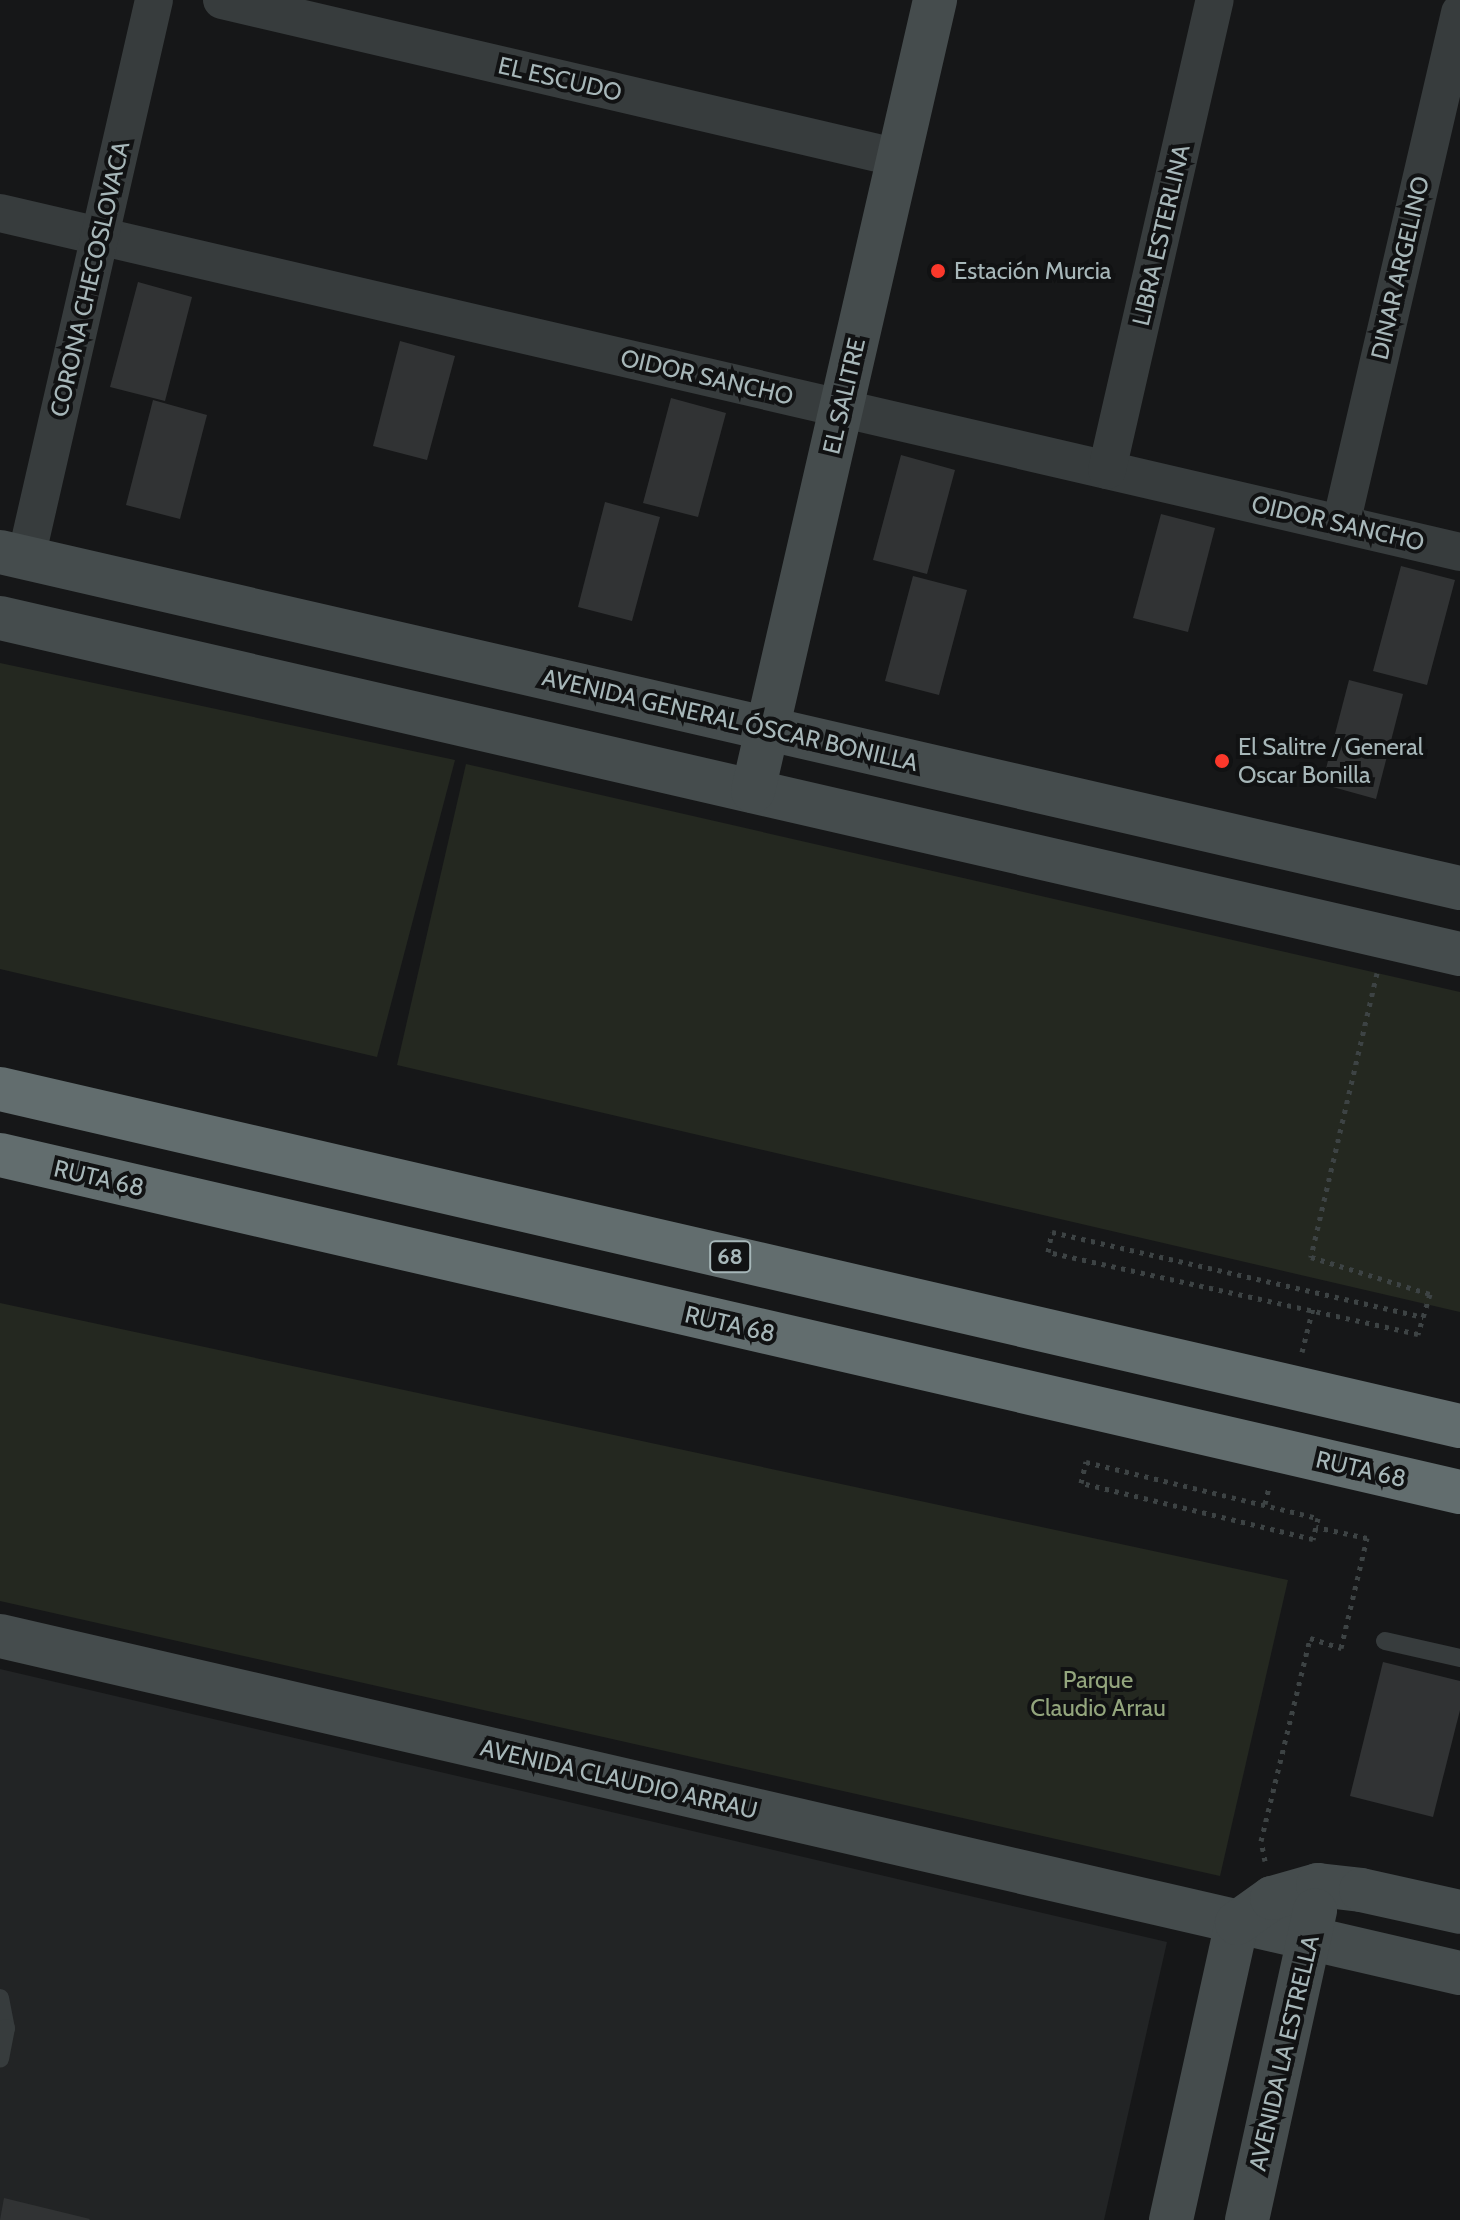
<!DOCTYPE html>
<html>
<head>
<meta charset="utf-8">
<style>
	body { margin:0 }
	#map { position:relative; width:1460px; height:2220px; overflow:hidden; background:#161718; font-family:Cabin,sans-serif }
	div>[style] { position:absolute }
	.built>* { inset:0; background:#222425 }
	.green>* { inset:0; background:#242820 }
	.building>* { inset:0; background:#313334 }
	.path>* { height:5px; margin-top:-2.5px; transform-origin:0; background:repeating-linear-gradient(90deg,#3d4344 0 4px,transparent 0 10px) }
	.lane>* { height:18px; margin:-9px; padding:0 9px; transform-origin:9px; border-radius:9px; background:#373c3d }
	.street>* { height:38px; margin:-19px; padding:0 19px; transform-origin:19px; border-radius:19px; background:#373c3d }
	.secondary>* { height:44px; margin:-22px; padding:0 22px; transform-origin:22px; border-radius:22px; background:#454c4d }
	.highway>* { height:44px; margin:-22px; padding:0 22px; transform-origin:22px; border-radius:22px; background:#626d6e }
	.dots>* { width:22px; height:22px; translate:-50% -50%; box-sizing:border-box; border:4px solid #111213; border-radius:50% }
	span { translate:-50% -50%; white-space:nowrap; text-align:center; line-height:1.15; -webkit-text-stroke:8px #111213; paint-order:stroke }
	.shield-label span { padding:2px 6px; background:#111213; border:2px solid; border-radius:6px; -webkit-text-stroke-width:0 }
	.shield-label { font-size:22px; color:#a7b7b9; font-weight:700 }
	.street-label { font-size:24px; color:#a7b7b9 }
	.poi-label { font-size:24px; color:#a7b7b9 }
	.left { translate:0 -50%; text-align:left }
	.park-label { font-size:24px; color:#93a57d }
</style>
</head>
<body>
<div id="map">
	<div class="built">
		<i style="clip-path:polygon(0 1669px,1167px 1942px,1104px 2220px,0 2220px)"></i>
	</div>
	<div class="green">
		<i style="clip-path:polygon(0 663px,455px 760px,377px 1057px,0 969px)"></i>
		<i style="clip-path:polygon(466px 764px,1460px 992px,1460px 1312px,397px 1065px)"></i>
		<i style="clip-path:polygon(0 1303px,1288px 1580px,1220px 1876px,0 1601px)"></i>
	</div>
	<div class="building">
		<i style="clip-path:polygon(138px 282px,192px 297px,165px 401px,110px 387px)"></i>
		<i style="clip-path:polygon(400px 341px,455px 356px,427px 460px,373px 446px)"></i>
		<i style="clip-path:polygon(671px 398px,726px 413px,698px 517px,643px 503px)"></i>
		<i style="clip-path:polygon(153px 400px,207px 415px,180px 519px,126px 505px)"></i>
		<i style="clip-path:polygon(901px 455px,955px 470px,927px 574px,873px 560px)"></i>
		<i style="clip-path:polygon(605px 502px,660px 517px,632px 621px,578px 607px)"></i>
		<i style="clip-path:polygon(1161px 514px,1215px 528px,1188px 632px,1133px 618px)"></i>
		<i style="clip-path:polygon(1401px 566px,1455px 580px,1427px 685px,1373px 671px)"></i>
		<i style="clip-path:polygon(913px 576px,967px 590px,939px 695px,885px 681px)"></i>
		<i style="clip-path:polygon(1349px 680px,1403px 694px,1376px 799px,1322px 784px)"></i>
		<i style="clip-path:polygon(1383px 1662px,1460px 1681px,1460px 1710px,1433px 1817px,1350px 1796px)"></i>
		<i style="clip-path:polygon(4px 2198px,90px 2219px,89px 2220px,0 2220px)"></i>
	</div>
	<div class="path">
		<i style="left:1377px;top:973px;width:292px;rotate:103.1deg"></i>
		<i style="left:1311px;top:1257px;width:125px;rotate:17.3deg"></i>
		<i style="left:1430px;top:1294px;width:42px;rotate:106.7deg"></i>
		<i style="left:1418px;top:1334px;width:379px;rotate:-167.5deg"></i>
		<i style="left:1048px;top:1252px;width:20px;rotate:-79deg"></i>
		<i style="left:1052px;top:1232px;width:381px;rotate:12.9deg"></i>
		<i style="left:1302px;top:1352px;width:45px;rotate:-76deg"></i>
		<i style="left:1086px;top:1462px;width:239px;rotate:13.6deg"></i>
		<i style="left:1318px;top:1518px;width:22px;rotate:103deg"></i>
		<i style="left:1313px;top:1539px;width:239px;rotate:-166.4deg"></i>
		<i style="left:1081px;top:1483px;width:22px;rotate:-77deg"></i>
		<i style="left:1265px;top:1504px;width:18px;rotate:-77deg"></i>
		<i style="left:1265px;top:1861px;width:20px;rotate:-101deg"></i>
		<i style="left:1261px;top:1841px;width:209px;rotate:-76.4deg"></i>
		<i style="left:1310px;top:1638px;width:33px;rotate:18deg"></i>
		<i style="left:1341px;top:1648px;width:113px;rotate:-76.7deg"></i>
		<i style="left:1367px;top:1538px;width:52px;rotate:-167.8deg"></i>
	</div>
	<div class="lane">
		<i style="left:1385px;top:1641px;width:77px;rotate:12.8deg"></i>
		<i style="left:0;top:1998px;width:31px;rotate:79deg"></i>
		<i style="left:6px;top:2028px;width:31px;rotate:101deg"></i>
	</div>
	<div class="street">
		<i style="left:222px;top:0;width:695px;rotate:13.14deg"></i>
		<i style="left:0;top:213px;width:1499px;rotate:13.07deg"></i>
		<i style="left:1107px;top:470px;width:482px;rotate:-77.1deg"></i>
		<i style="left:1341px;top:524px;width:525px;rotate:-76.89deg"></i>
		<i style="left:26px;top:558px;width:572px;rotate:-77.08deg"></i>
	</div>
	<div class="secondary">
		<i style="left:0;top:552px;width:1498px;rotate:12.96deg"></i>
		<i style="left:0;top:618px;width:1498px;rotate:12.96deg"></i>
		<i style="left:753px;top:791px;width:812px;rotate:-77.04deg"></i>
		<i style="left:0;top:1636px;width:1498px;rotate:13deg"></i>
		<i style="left:1171px;top:2220px;width:304px;rotate:-77.5deg"></i>
		<i style="left:1237px;top:1923px;width:43px;rotate:-35.5deg"></i>
		<i style="left:1272px;top:1898px;width:48px;rotate:-15.8deg"></i>
		<i style="left:1318px;top:1885px;width:43px;rotate:6.6deg"></i>
		<i style="left:1361px;top:1890px;width:101px;rotate:12.5deg"></i>
		<i style="left:1247px;top:2220px;width:317px;rotate:-77.6deg"></i>
	</div>
	<div class="highway">
		<i style="left:0;top:1089px;width:1498px;rotate:13deg"></i>
		<i style="left:0;top:1155px;width:1498px;rotate:13deg"></i>
	</div>
	<div class="dots">
		<i style="left:938px;top:271px;background:#fb382b"></i>
		<i style="left:1222px;top:761px;background:#fb382b"></i>
	</div>
	<div class="shield-label">
		<span style="left:730px;top:1257px">68</span>
	</div>
	<div class="street-label">
		<span style="left:560px;top:79px;rotate:13deg">EL ESCUDO</span>
		<span style="left:1161px;top:235px;rotate:-77deg">LIBRA ESTERLINA</span>
		<span style="left:1400px;top:268px;rotate:-77deg">DINAR ARGELINO</span>
		<span style="left:90px;top:279px;rotate:-77deg">CORONA CHECOSLOVACA</span>
		<span style="left:707px;top:377px;rotate:13deg">OIDOR SANCHO</span>
		<span style="left:844px;top:396px;rotate:-77deg">EL SALITRE</span>
		<span style="left:1338px;top:523px;rotate:13deg">OIDOR SANCHO</span>
		<span style="left:730px;top:720px;rotate:13deg">AVENIDA GENERAL ÓSCAR BONILLA</span>
		<span style="left:99px;top:1178px;rotate:13deg">RUTA 68</span>
		<span style="left:730px;top:1324px;rotate:13deg">RUTA 68</span>
		<span style="left:1361px;top:1469px;rotate:13deg">RUTA 68</span>
		<span style="left:619px;top:1779px;rotate:13deg">AVENIDA CLAUDIO ARRAU</span>
		<span style="left:1284px;top:2053px;rotate:-77deg">AVENIDA LA ESTRELLA</span>
	</div>
	<div class="poi-label">
		<span class="left" style="left:954px;top:271px">Estación Murcia</span>
		<span class="left" style="left:1238px;top:761px">El Salitre / General<br>Oscar Bonilla</span>
	</div>
	<div class="park-label">
		<span style="left:1098px;top:1694px">Parque<br>Claudio Arrau</span>
	</div>
</div>
</body>
</html>
